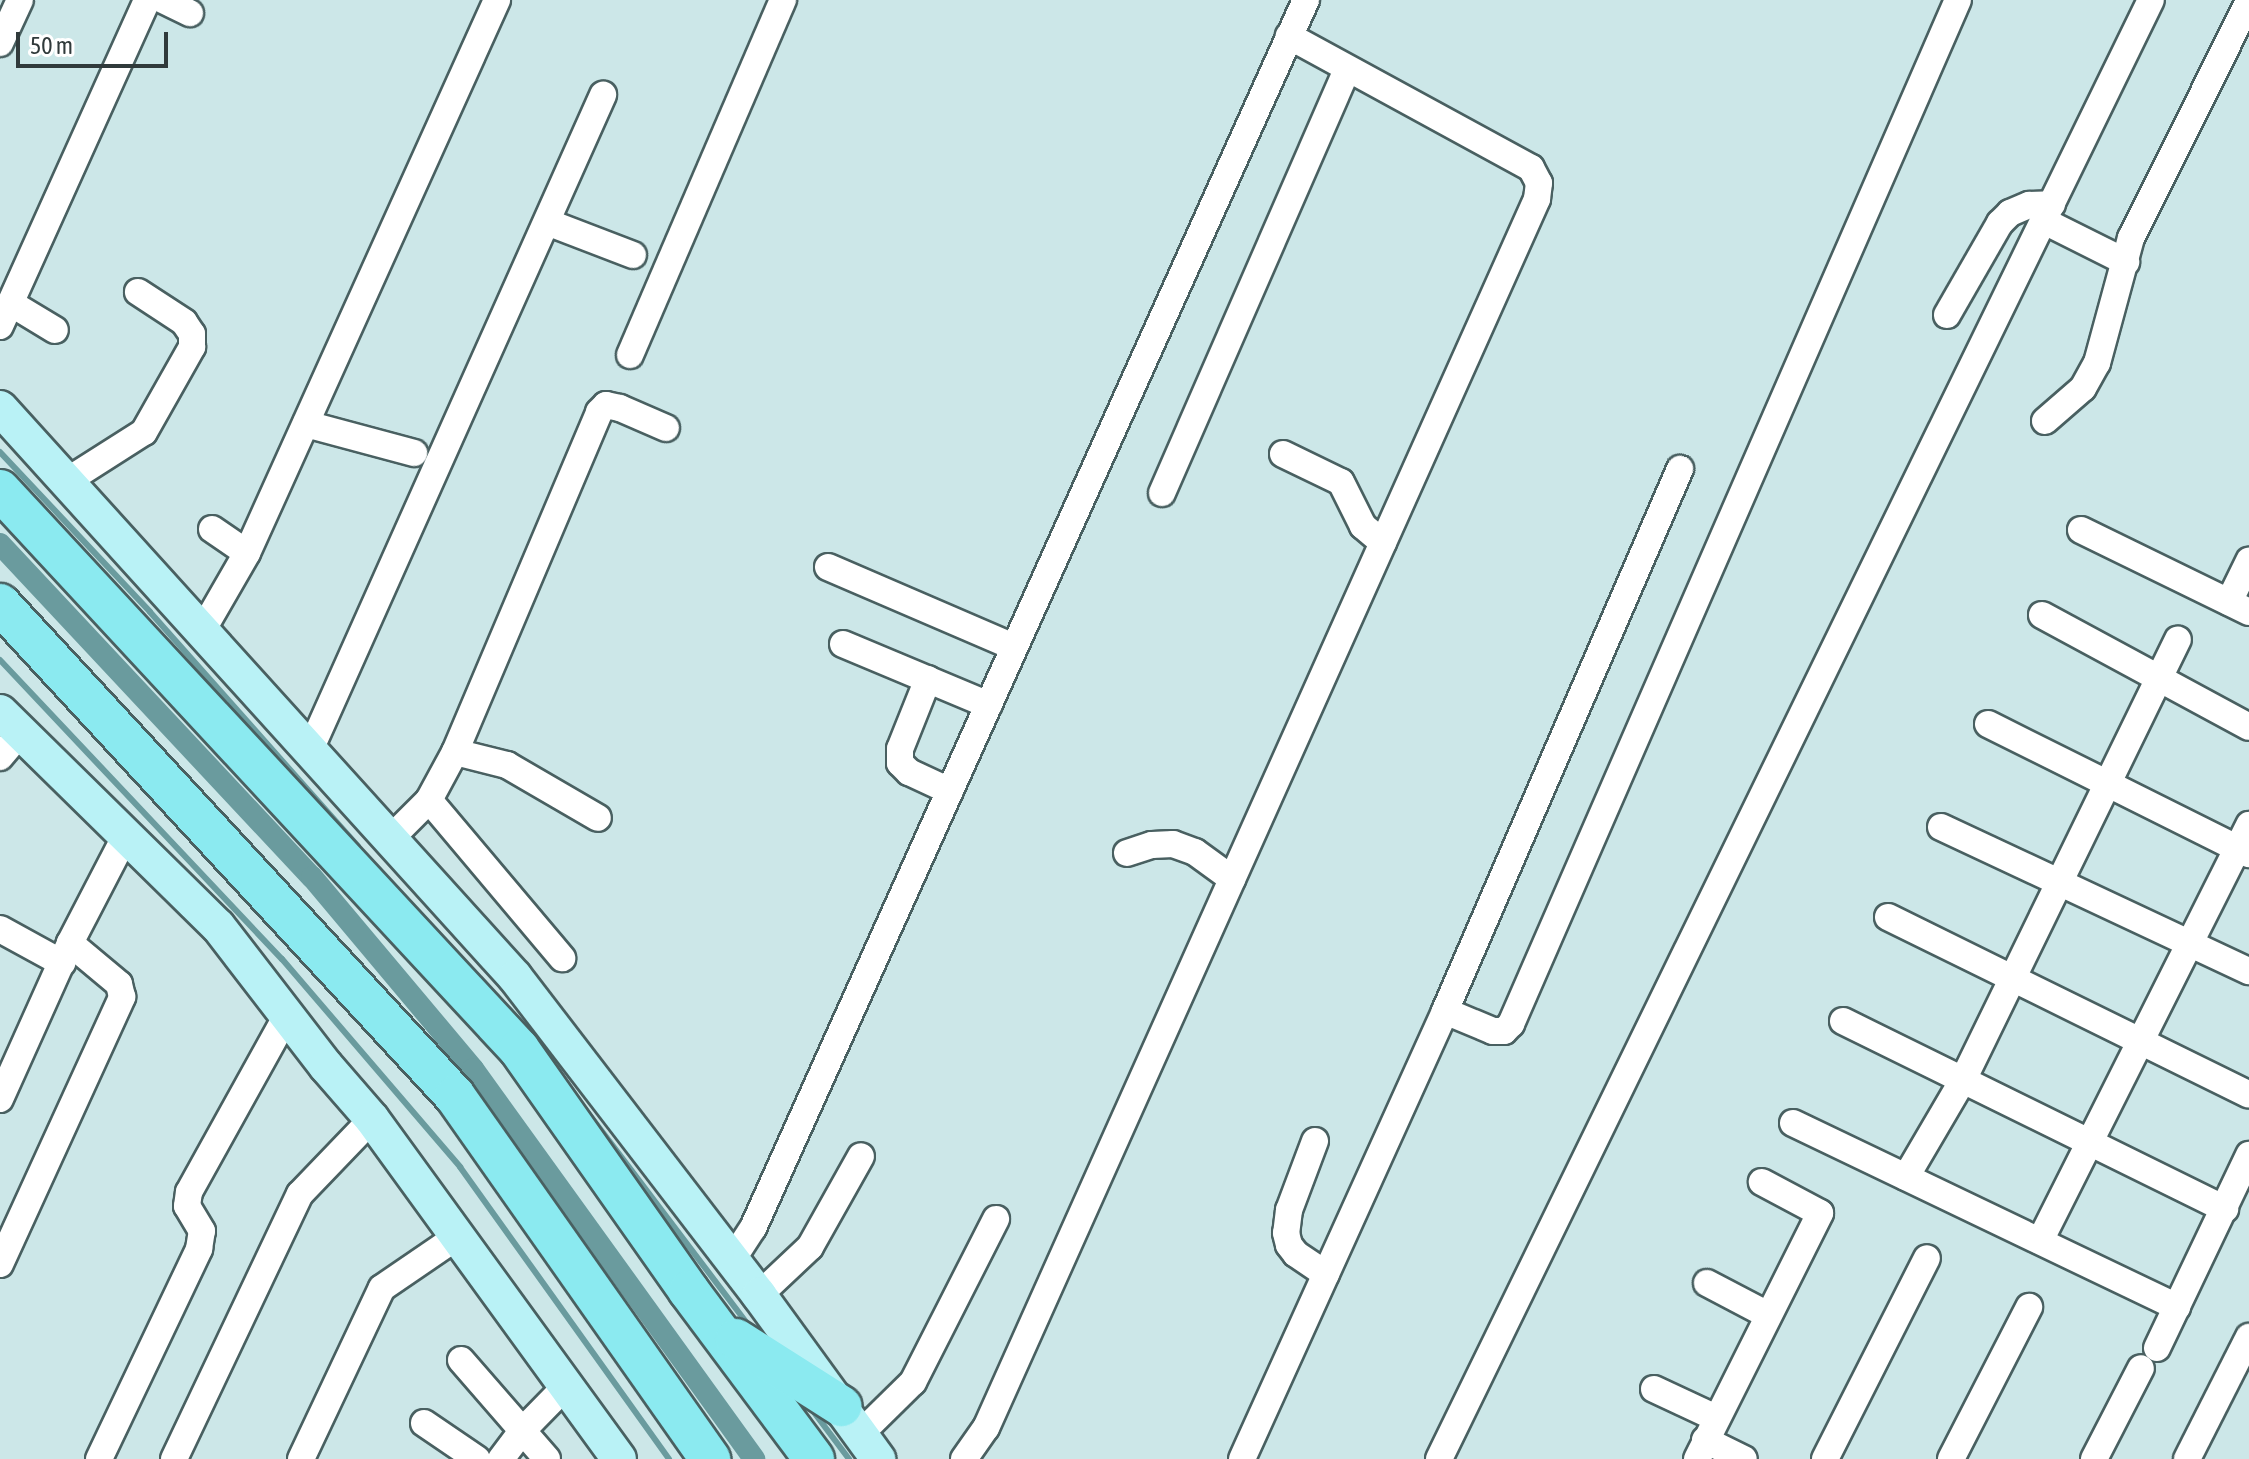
<!DOCTYPE html>
<html>
<head>
<meta charset="utf-8">
<style>
	body { margin:0 }
	#map { position:relative; width:2249px; height:1459px; overflow:hidden; background:#cce7e8; font-family:"Asap Condensed",sans-serif }
	div>[style] { position:absolute }
	.stream>* { height:6px; margin:-3px; padding:0 3px; transform-origin:3px; border-radius:3px; background:#6a9b9e }
	.canal>* { height:22px; margin:-11px; padding:0 11px; transform-origin:11px; border-radius:11px; background:#6a9b9e }
	.roads { filter:drop-shadow(2px 0 #496061) drop-shadow(-2px 0 #496061) drop-shadow(0 2px #496061) drop-shadow(0 -2px #496061) }
	.minor>* { height:26px; margin:-13px; padding:0 13px; transform-origin:13px; border-radius:13px; background:#fff }
	.major>* { height:34px; margin:-17px; padding:0 17px; transform-origin:17px; border-radius:17px; background:#b9f2f6 }
	.highway>* { height:40px; margin:-20px; padding:0 20px; transform-origin:20px; border-radius:20px; background:#8beaf0 }
	span { translate:-50% -50%; white-space:nowrap; text-align:center; line-height:1.15; -webkit-text-stroke:7px #fff; paint-order:stroke }
	.scale { position:absolute; left:16px; top:32px; width:152px; height:36px; box-sizing:border-box; border:4px solid #303a3b; border-top:0; padding-left:10px; font-size:24px; line-height:28px; white-space:nowrap; color:#303a3b; -webkit-text-stroke:6px #fff; paint-order:stroke }
</style>
</head>
<body>
<div id="map">
	<div class="stream">
		<i style="left:0;top:452px;width:219px;rotate:46.8deg"></i>
		<i style="left:150px;top:612px;width:313px;rotate:48.4deg"></i>
		<i style="left:0;top:660px;width:411px;rotate:46.7deg"></i>
		<i style="left:282px;top:959px;width:274px;rotate:49.4deg"></i>
		<i style="left:460px;top:1167px;width:359px;rotate:54.4deg"></i>
		<i style="left:585px;top:1109px;width:272px;rotate:52.9deg"></i>
		<i style="left:810px;top:1407px;width:65px;rotate:53.1deg"></i>
	</div>
	<div class="canal">
		<i style="left:0;top:544px;width:456px;rotate:46.9deg"></i>
		<i style="left:312px;top:877px;width:251px;rotate:50deg"></i>
		<i style="left:473px;top:1069px;width:481px;rotate:54.2deg"></i>
	</div>
	<div class="roads">
		<div class="minor">
			<i style="left:163px;top:0;width:30px;rotate:26deg"></i>
			<i style="left:0;top:43px;width:47px;rotate:-65.1deg"></i>
			<i style="left:2044px;top:221px;width:92px;rotate:26.6deg"></i>
			<i style="left:547px;top:222px;width:92px;rotate:21deg"></i>
			<i style="left:12px;top:304px;width:50px;rotate:31.2deg"></i>
			<i style="left:1947px;top:315px;width:106px;rotate:-60.1deg"></i>
			<i style="left:2000px;top:223px;width:14px;rotate:-45deg"></i>
			<i style="left:2010px;top:213px;width:21px;rotate:-23deg"></i>
			<i style="left:2029px;top:205px;width:23px;rotate:-2deg"></i>
			<i style="left:0;top:326px;width:358px;rotate:-65.7deg"></i>
			<i style="left:630px;top:355px;width:387px;rotate:-66.7deg"></i>
			<i style="left:2045px;top:421px;width:50px;rotate:-41deg"></i>
			<i style="left:2083px;top:388px;width:29px;rotate:-61deg"></i>
			<i style="left:2097px;top:363px;width:130px;rotate:-74.8deg"></i>
			<i style="left:2131px;top:238px;width:265px;rotate:-63.5deg"></i>
			<i style="left:306px;top:424px;width:112px;rotate:15deg"></i>
			<i style="left:1283px;top:454px;width:64px;rotate:25.8deg"></i>
			<i style="left:1341px;top:482px;width:49px;rotate:63.4deg"></i>
			<i style="left:1363px;top:526px;width:26px;rotate:40deg"></i>
			<i style="left:67px;top:481px;width:91px;rotate:-32.5deg"></i>
			<i style="left:144px;top:432px;width:98px;rotate:-60.5deg"></i>
			<i style="left:192px;top:347px;width:13px;rotate:-90deg"></i>
			<i style="left:192px;top:334px;width:14px;rotate:-124deg"></i>
			<i style="left:184px;top:322px;width:55px;rotate:-146.9deg"></i>
			<i style="left:1162px;top:493px;width:462px;rotate:-66.4deg"></i>
			<i style="left:212px;top:529px;width:42px;rotate:34.4deg"></i>
			<i style="left:2081px;top:530px;width:187px;rotate:26deg"></i>
			<i style="left:828px;top:567px;width:202px;rotate:23.3deg"></i>
			<i style="left:2229px;top:602px;width:46px;rotate:-64deg"></i>
			<i style="left:2042px;top:615px;width:235px;rotate:28.4deg"></i>
			<i style="left:202px;top:631px;width:90px;rotate:-60deg"></i>
			<i style="left:247px;top:553px;width:607px;rotate:-65.67deg"></i>
			<i style="left:843px;top:644px;width:158px;rotate:22.7deg"></i>
			<i style="left:928px;top:679px;width:75px;rotate:111.8deg"></i>
			<i style="left:900px;top:749px;width:14px;rotate:90deg"></i>
			<i style="left:900px;top:763px;width:13px;rotate:45deg"></i>
			<i style="left:909px;top:772px;width:45px;rotate:24.9deg"></i>
			<i style="left:1988px;top:724px;width:292px;rotate:26.5deg"></i>
			<i style="left:310px;top:750px;width:718px;rotate:-65.9deg"></i>
			<i style="left:455px;top:752px;width:369px;rotate:-67deg"></i>
			<i style="left:599px;top:412px;width:10px;rotate:-45deg"></i>
			<i style="left:606px;top:405px;width:14px;rotate:12deg"></i>
			<i style="left:620px;top:408px;width:50px;rotate:23.5deg"></i>
			<i style="left:0;top:757px;width:31px;rotate:-50deg"></i>
			<i style="left:429px;top:800px;width:207px;rotate:49.9deg"></i>
			<i style="left:1941px;top:827px;width:340px;rotate:25.1deg"></i>
			<i style="left:390px;top:839px;width:55px;rotate:-45deg"></i>
			<i style="left:429px;top:800px;width:55px;rotate:-61.6deg"></i>
			<i style="left:455px;top:752px;width:54px;rotate:14deg"></i>
			<i style="left:507px;top:765px;width:105px;rotate:30.2deg"></i>
			<i style="left:1127px;top:853px;width:26px;rotate:-18deg"></i>
			<i style="left:1152px;top:845px;width:21px;rotate:-3deg"></i>
			<i style="left:1173px;top:844px;width:23px;rotate:20deg"></i>
			<i style="left:1195px;top:852px;width:46px;rotate:36.1deg"></i>
			<i style="left:1888px;top:917px;width:402px;rotate:26.2deg"></i>
			<i style="left:0;top:929px;width:71px;rotate:28.7deg"></i>
			<i style="left:1445px;top:1011px;width:591px;rotate:-66.56deg"></i>
			<i style="left:1843px;top:1021px;width:426px;rotate:26.2deg"></i>
			<i style="left:0;top:1099px;width:171px;rotate:-65.8deg"></i>
			<i style="left:70px;top:943px;width:122px;rotate:-62.6deg"></i>
			<i style="left:1793px;top:1123px;width:426px;rotate:25.6deg"></i>
			<i style="left:1315px;top:1141px;width:74px;rotate:110.6deg"></i>
			<i style="left:1289px;top:1210px;width:23px;rotate:97deg"></i>
			<i style="left:1286px;top:1233px;width:12px;rotate:76deg"></i>
			<i style="left:1289px;top:1245px;width:11px;rotate:52deg"></i>
			<i style="left:1296px;top:1254px;width:36px;rotate:34deg"></i>
			<i style="left:1906px;top:1177px;width:113px;rotate:-59.6deg"></i>
			<i style="left:1963px;top:1080px;width:490px;rotate:-64deg"></i>
			<i style="left:2040px;top:1241px;width:466px;rotate:-63.3deg"></i>
			<i style="left:734px;top:1257px;width:35px;rotate:-57deg"></i>
			<i style="left:753px;top:1228px;width:1347px;rotate:-65.76deg"></i>
			<i style="left:0;top:1264px;width:294px;rotate:-65.4deg"></i>
			<i style="left:122px;top:997px;width:13px;rotate:-103deg"></i>
			<i style="left:119px;top:984px;width:64px;rotate:-140.1deg"></i>
			<i style="left:1707px;top:1283px;width:69px;rotate:27.7deg"></i>
			<i style="left:759px;top:1295px;width:70px;rotate:-43.3deg"></i>
			<i style="left:810px;top:1247px;width:104px;rotate:-60.7deg"></i>
			<i style="left:2157px;top:1348px;width:214px;rotate:-64.5deg"></i>
			<i style="left:461px;top:1360px;width:131px;rotate:49deg"></i>
			<i style="left:1654px;top:1389px;width:68px;rotate:25.1deg"></i>
			<i style="left:424px;top:1423px;width:64px;rotate:34.2deg"></i>
			<i style="left:860px;top:1434px;width:74px;rotate:-44.5deg"></i>
			<i style="left:913px;top:1382px;width:183px;rotate:-63deg"></i>
			<i style="left:1705px;top:1440px;width:43px;rotate:26deg"></i>
			<i style="left:99px;top:1459px;width:233px;rotate:-64.5deg"></i>
			<i style="left:199px;top:1249px;width:18px;rotate:-81deg"></i>
			<i style="left:202px;top:1231px;width:29px;rotate:-121deg"></i>
			<i style="left:187px;top:1206px;width:14px;rotate:-82deg"></i>
			<i style="left:189px;top:1192px;width:202px;rotate:-61deg"></i>
			<i style="left:174px;top:1459px;width:293px;rotate:-64.6deg"></i>
			<i style="left:300px;top:1194px;width:104px;rotate:-46.2deg"></i>
			<i style="left:301px;top:1459px;width:189px;rotate:-64.7deg"></i>
			<i style="left:382px;top:1288px;width:92px;rotate:-34.4deg"></i>
			<i style="left:501px;top:1459px;width:34px;rotate:-53deg"></i>
			<i style="left:521px;top:1432px;width:64px;rotate:-45.6deg"></i>
			<i style="left:964px;top:1459px;width:38px;rotate:-55deg"></i>
			<i style="left:986px;top:1428px;width:1347px;rotate:-65.85deg"></i>
			<i style="left:1537px;top:199px;width:16px;rotate:-83deg"></i>
			<i style="left:1539px;top:183px;width:17px;rotate:-118deg"></i>
			<i style="left:1531px;top:168px;width:276px;rotate:-151.4deg"></i>
			<i style="left:1242px;top:1459px;width:492px;rotate:-65.6deg"></i>
			<i style="left:1445px;top:1011px;width:52px;rotate:22.6deg"></i>
			<i style="left:1493px;top:1031px;width:11px"></i>
			<i style="left:1504px;top:1031px;width:10px;rotate:-45deg"></i>
			<i style="left:1511px;top:1024px;width:1117px;rotate:-66.42deg"></i>
			<i style="left:1439px;top:1459px;width:1623px;rotate:-63.99deg"></i>
			<i style="left:1697px;top:1459px;width:275px;rotate:-63.4deg"></i>
			<i style="left:1820px;top:1213px;width:66px;rotate:-151.9deg"></i>
			<i style="left:1825px;top:1459px;width:225px;rotate:-63.1deg"></i>
			<i style="left:1951px;top:1459px;width:171px;rotate:-62.8deg"></i>
			<i style="left:2094px;top:1459px;width:102px;rotate:-62.7deg"></i>
			<i style="left:2187px;top:1459px;width:137px;rotate:-63.1deg"></i>
		</div>
		<div class="major">
			<i style="left:0;top:408px;width:767px;rotate:47.85deg"></i>
			<i style="left:515px;top:977px;width:401px;rotate:52.5deg"></i>
			<i style="left:759px;top:1295px;width:203px;rotate:54deg"></i>
			<i style="left:0;top:712px;width:305px;rotate:44.5deg"></i>
			<i style="left:218px;top:926px;width:177px;rotate:52.4deg"></i>
			<i style="left:326px;top:1066px;width:70px;rotate:49deg"></i>
			<i style="left:372px;top:1119px;width:420px;rotate:54deg"></i>
		</div>
		<div class="highway">
			<i style="left:0;top:490px;width:763px;rotate:47.13deg"></i>
			<i style="left:519px;top:1049px;width:296px;rotate:54.9deg"></i>
			<i style="left:689px;top:1291px;width:209px;rotate:53.3deg"></i>
			<i style="left:0;top:604px;width:670px;rotate:47.24deg"></i>
			<i style="left:455px;top:1096px;width:444px;rotate:54.9deg"></i>
			<i style="left:736px;top:1339px;width:125px;rotate:32.5deg"></i>
		</div>
	</div>
	<div class="scale">50 m</div>
</div>
</body>
</html>
